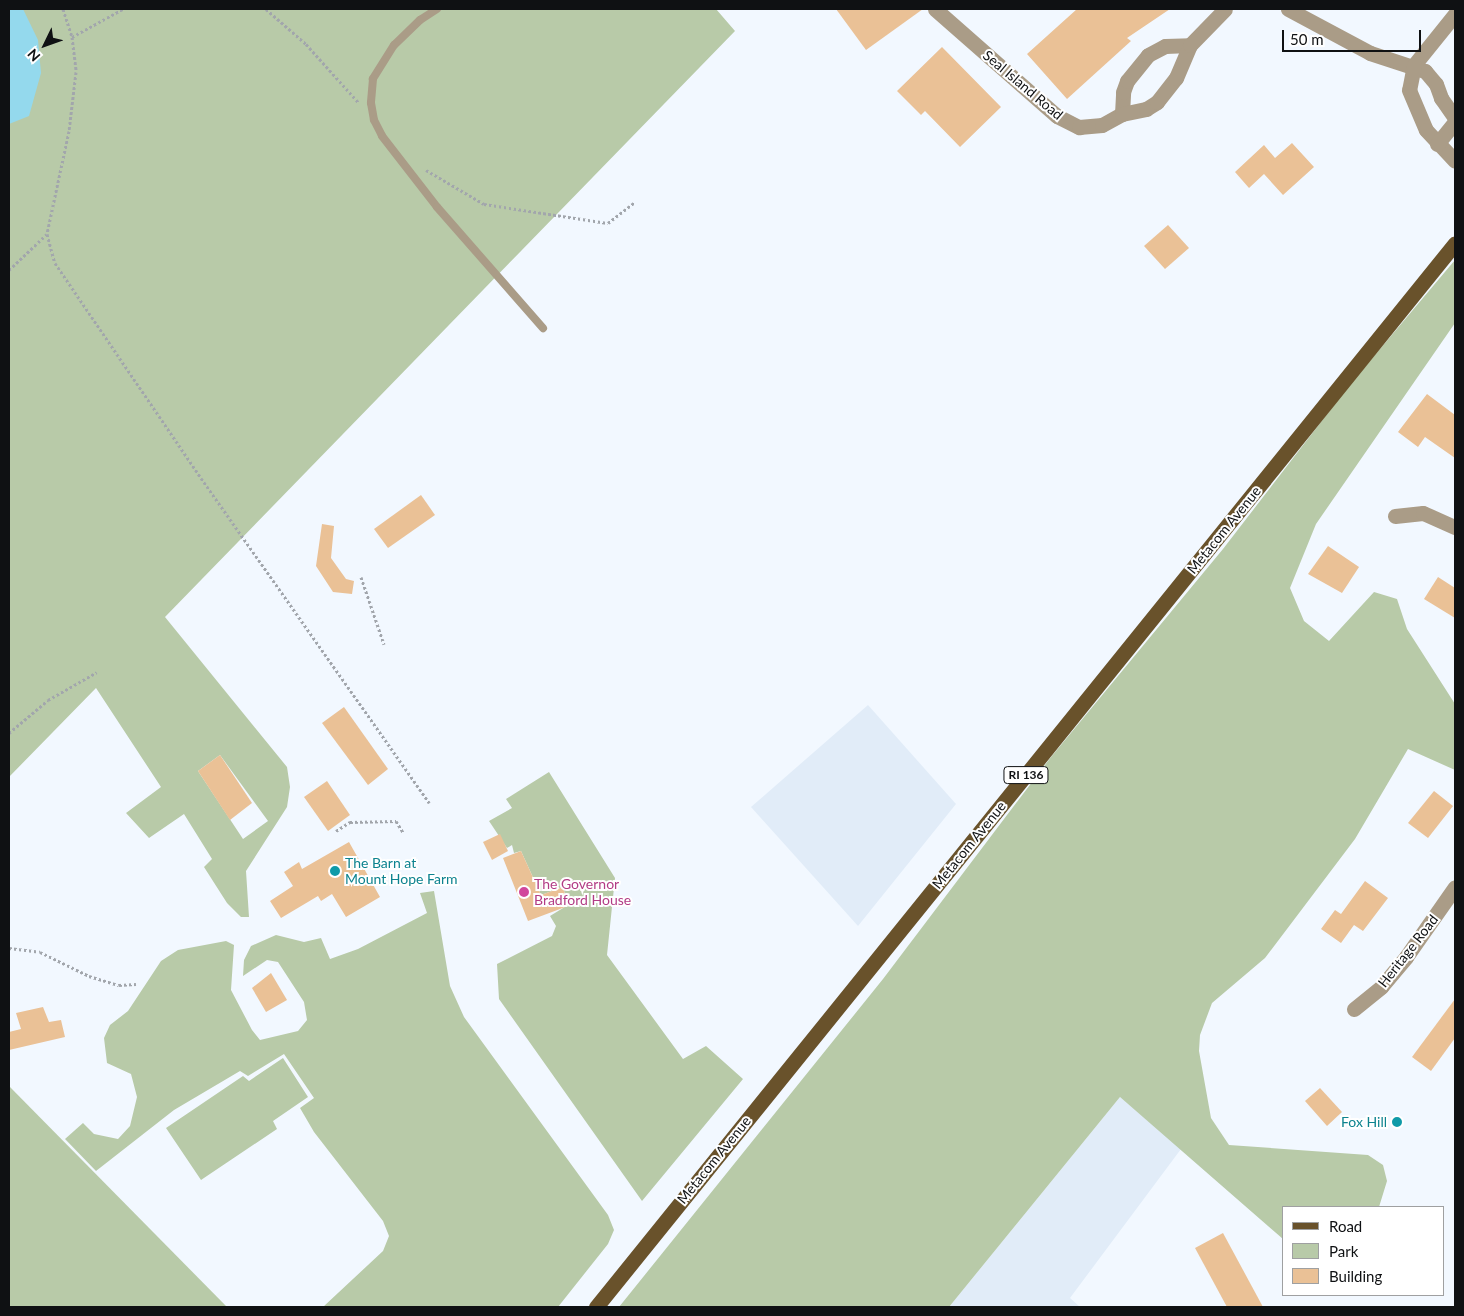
<!DOCTYPE html>
<html>
<head>
<meta charset="utf-8">
<style>
	body { margin:0 }
	#map { position:relative; width:1464px; height:1316px; overflow:hidden; background:#f2f8ff; font-family:Lato,sans-serif }
	div>[style] { position:absolute }
	.built>* { inset:0; background:#e1ecf8 }
	.green>* { inset:0; background:#b8caa8 }
	.water>* { inset:0; background:#94d9ed }
	.building>* { inset:0; background:#eac196 }
	.path>* { height:3px; margin-top:-1.5px; transform-origin:0; background:repeating-linear-gradient(90deg,#a2a6ac 0 2.5px,transparent 0 5px) }
	.lane>* { height:8px; margin:-4px; padding:0 4px; transform-origin:4px; border-radius:4px; background:#aa9c87 }
	.street>* { height:15px; margin:-7.5px; padding:0 7.5px; transform-origin:7.5px; border-radius:7.5px; background:#aa9c87 }
	.primary>* { height:15px; margin:-7.5px; padding:0 7.5px; transform-origin:7.5px; border-radius:7.5px; background:#69522b }
	.dots>* { width:14px; height:14px; translate:-50% -50%; box-sizing:border-box; border:2px solid #fff; border-radius:50% }
	span { translate:-50% -50%; white-space:nowrap; text-align:center; line-height:1.15; -webkit-text-stroke:4px #fff; paint-order:stroke }
	.shield-label span { padding:1px 4px; background:#fff; border:1px solid; border-radius:4px; -webkit-text-stroke-width:0 }
	.shield-label { font-size:12px; color:#0f1113; font-weight:700 }
	.street-label { font-size:14px; color:#0f1113 }
	.culture-label { font-size:14px; color:#0d838f }
	.left { translate:0 -50%; text-align:left }
	.right { translate:-100% -50%; text-align:right }
	.hotel-label { font-size:14px; color:#b23c85 }
	.frame { position:absolute; inset:0; border:10px solid #0f1113; pointer-events:none }
	.legend { position:absolute; left:1282px; top:1206px; width:162px; height:90px; box-sizing:border-box; background:#fff; border:1px solid #9fa0a1; margin:0; padding:6px 9px; list-style:none; font-size:15px; color:#0f1113 }
	.legend li { display:flex; align-items:center; gap:10px; height:25px }
	.legend b { width:25px; border:1px solid #9fa0a1 }
	.north { position:absolute; left:20px; top:20px; width:50px; height:50px; -webkit-text-stroke:4px #fff; paint-order:stroke; rotate:228deg; font-size:14px; font-weight:700; line-height:20px; text-align:center; color:#0f1113 }
	.north::after { content:''; display:block; margin:auto; width:18px; height:22px; background:#0f1113; clip-path:polygon(50% 0,100% 100%,50% 72%,0 100%) }
	.scale { position:absolute; left:1282px; top:30px; width:139px; height:22px; box-sizing:border-box; border:2px solid #0f1113; border-top:0; padding-left:6px; font-size:15px; line-height:18px; white-space:nowrap; color:#0f1113; -webkit-text-stroke:4px #fff; paint-order:stroke }
</style>
</head>
<body>
<div id="map">
	<div class="built">
		<i style="clip-path:polygon(868px 705px,956px 804px,858px 926px,751px 807px)"></i>
		<i style="clip-path:polygon(1120px 1097px,1181px 1149px,1070px 1298px,1080px 1307px,949px 1307px)"></i>
	</div>
	<div class="green">
		<i style="clip-path:polygon(evenodd,9px 9px,716px 9px,735px 31px,165px 617px,287px 767px,290px 787px,287px 807px,246px 871px,249px 917px,241px 917px,227px 903px,204px 867px,212px 859px,184px 814px,149px 838px,126px 813px,161px 787px,96px 688px,9px 777px,9px 9px,220px 755px,268px 821px,243px 839px,198px 771px,220px 755px)"></i>
		<i style="clip-path:polygon(1455px 260px,1455px 323px,1316px 524px,1290px 588px,1304px 621px,1329px 641px,1374px 592px,1397px 599px,1407px 629px,1455px 704px,1455px 770px,1408px 749px,1355px 839px,1265px 958px,1212px 1003px,1200px 1035px,1199px 1051px,1211px 1118px,1229px 1145px,1368px 1155px,1383px 1165px,1387px 1181px,1379px 1207px,1283px 1207px,1283px 1239px,1120px 1097px,949px 1307px,619px 1307px,883px 979px,1051px 757px,1223px 549px,1348px 387px)"></i>
		<i style="clip-path:polygon(549px 772px,615px 878px,607px 955px,683px 1059px,706px 1046px,743px 1079px,642px 1201px,499px 999px,497px 964px,552px 936px,556px 926px,550px 916px,568px 905px,563px 887px,541px 895px,521px 851px,514px 853px,512px 845px,507px 848px,489px 821px,512px 808px,506px 799px)"></i>
		<i style="clip-path:polygon(434px 891px,450px 986px,464px 1017px,608px 1215px,614px 1230px,608px 1244px,558px 1307px,323px 1307px,383px 1251px,389px 1236px,383px 1221px,314px 1132px,300px 1108px,314px 1098px,284px 1054px,248px 1076px,240px 1071px,174px 1110px,96px 1171px,65px 1139px,83px 1123px,94px 1134px,118px 1139px,130px 1126px,137px 1097px,131px 1074px,107px 1063px,104px 1038px,110px 1025px,128px 1011px,161px 961px,178px 950px,226px 941px,234px 945px,231px 990px,252px 1030px,260px 1040px,298px 1031px,307px 1020px,304px 1002px,278px 962px,267px 960px,243px 976px,244px 960px,251px 946px,276px 935px,304px 942px,321px 938px,330px 959px,358px 949px,427px 913px,420px 893px)"></i>
		<i style="clip-path:polygon(283px 1058px,308px 1097px,273px 1121px,277px 1129px,201px 1180px,166px 1128px,243px 1076px,249px 1081px)"></i>
		<i style="clip-path:polygon(9px 1086px,227px 1307px,9px 1307px)"></i>
	</div>
	<div class="water">
		<i style="clip-path:polygon(9px 9px,23px 9px,38px 40px,41px 73px,29px 116px,9px 124px)"></i>
	</div>
	<div class="building">
		<i style="clip-path:polygon(836px 9px,923px 9px,866px 50px)"></i>
		<i style="clip-path:polygon(1077px 9px,1170px 9px,1127px 38px,1131px 41px,1067px 99px,1027px 54px)"></i>
		<i style="clip-path:polygon(942px 47px,1001px 107px,960px 147px,925px 111px,921px 115px,897px 91px)"></i>
		<i style="clip-path:polygon(1292px 143px,1314px 167px,1283px 195px,1264px 174px,1249px 188px,1235px 172px,1264px 145px,1275px 158px)"></i>
		<i style="clip-path:polygon(1168px 225px,1189px 248px,1165px 269px,1144px 246px)"></i>
		<i style="clip-path:polygon(1427px 394px,1455px 415px,1455px 458px,1425px 437px,1418px 447px,1398px 432px)"></i>
		<i style="clip-path:polygon(421px 495px,435px 515px,388px 548px,374px 529px)"></i>
		<i style="clip-path:polygon(322px 524px,334px 526px,331px 558px,346px 579px,354px 581px,352px 594px,333px 592px,316px 566px)"></i>
		<i style="clip-path:polygon(1328px 546px,1359px 567px,1342px 593px,1308px 574px)"></i>
		<i style="clip-path:polygon(1438px 577px,1455px 588px,1455px 618px,1424px 599px)"></i>
		<i style="clip-path:polygon(344px 707px,388px 769px,368px 785px,322px 723px)"></i>
		<i style="clip-path:polygon(220px 755px,252px 803px,230px 820px,198px 771px)"></i>
		<i style="clip-path:polygon(327px 781px,350px 815px,328px 831px,304px 797px)"></i>
		<i style="clip-path:polygon(1434px 791px,1453px 806px,1428px 838px,1408px 823px)"></i>
		<i style="clip-path:polygon(500px 834px,508px 851px,492px 860px,483px 842px)"></i>
		<i style="clip-path:polygon(349px 842px,380px 897px,346px 917px,332px 894px,321px 901px,318px 896px,281px 918px,270px 901px,293px 886px,284px 872px,299px 862px,302px 869px)"></i>
		<i style="clip-path:polygon(521px 851px,541px 895px,563px 887px,568px 906px,528px 921px,503px 858px)"></i>
		<i style="clip-path:polygon(1365px 881px,1388px 898px,1363px 931px,1354px 925px,1341px 943px,1321px 929px,1335px 910px,1341px 914px)"></i>
		<i style="clip-path:polygon(271px 973px,287px 1000px,266px 1012px,252px 988px)"></i>
		<i style="clip-path:polygon(1455px 999px,1455px 1038px,1431px 1071px,1412px 1057px)"></i>
		<i style="clip-path:polygon(43px 1007px,49px 1022px,61px 1020px,65px 1037px,9px 1050px,9px 1032px,21px 1029px,16px 1013px)"></i>
		<i style="clip-path:polygon(1320px 1088px,1342px 1112px,1327px 1126px,1305px 1101px)"></i>
		<i style="clip-path:polygon(1223px 1233px,1263px 1307px,1227px 1307px,1195px 1248px)"></i>
	</div>
	<div class="path">
		<i style="left:63px;top:9px;width:29px;rotate:72deg"></i>
		<i style="left:72px;top:37px;width:35px;rotate:83deg"></i>
		<i style="left:76px;top:72px;width:59px;rotate:96.8deg"></i>
		<i style="left:69px;top:131px;width:105px;rotate:102.1deg"></i>
		<i style="left:47px;top:234px;width:30px;rotate:75deg"></i>
		<i style="left:55px;top:263px;width:260px;rotate:55.8deg"></i>
		<i style="left:201px;top:478px;width:397px;rotate:54.9deg"></i>
		<i style="left:266px;top:9px;width:53px;rotate:41.2deg"></i>
		<i style="left:306px;top:44px;width:78px;rotate:48.1deg"></i>
		<i style="left:72px;top:37px;width:58px;rotate:-28.8deg"></i>
		<i style="left:426px;top:170px;width:67px;rotate:30.4deg"></i>
		<i style="left:484px;top:204px;width:125px;rotate:8.7deg"></i>
		<i style="left:608px;top:223px;width:34px;rotate:-38deg"></i>
		<i style="left:9px;top:270px;width:52px;rotate:-43.5deg"></i>
		<i style="left:361px;top:577px;width:71px;rotate:71.1deg"></i>
		<i style="left:9px;top:733px;width:51px;rotate:-40.2deg"></i>
		<i style="left:48px;top:700px;width:56px;rotate:-29.7deg"></i>
		<i style="left:336px;top:831px;width:17px;rotate:-33deg"></i>
		<i style="left:350px;top:822px;width:46px;rotate:-1.2deg"></i>
		<i style="left:396px;top:821px;width:13px;rotate:58deg"></i>
		<i style="left:9px;top:948px;width:31px;rotate:7deg"></i>
		<i style="left:40px;top:952px;width:55px;rotate:26.1deg"></i>
		<i style="left:89px;top:976px;width:31px;rotate:17deg"></i>
		<i style="left:119px;top:985px;width:17px;rotate:-3deg"></i>
	</div>
	<div class="lane">
		<i style="left:437px;top:9px;width:20px;rotate:147deg"></i>
		<i style="left:420px;top:20px;width:36px;rotate:136deg"></i>
		<i style="left:394px;top:45px;width:40px;rotate:122deg"></i>
		<i style="left:373px;top:79px;width:24px;rotate:95deg"></i>
		<i style="left:371px;top:103px;width:17px;rotate:80deg"></i>
		<i style="left:374px;top:120px;width:18px;rotate:63deg"></i>
		<i style="left:382px;top:136px;width:90px;rotate:52.2deg"></i>
		<i style="left:437px;top:207px;width:161px;rotate:48.8deg"></i>
	</div>
	<div class="street">
		<i style="left:935px;top:9px;width:162px;rotate:41.3deg"></i>
		<i style="left:1057px;top:116px;width:25px;rotate:27deg"></i>
		<i style="left:1079px;top:127px;width:23px;rotate:-5deg"></i>
		<i style="left:1102px;top:125px;width:23px;rotate:-29deg"></i>
		<i style="left:1122px;top:114px;width:22px;rotate:-87deg"></i>
		<i style="left:1123px;top:92px;width:12px;rotate:-70deg"></i>
		<i style="left:1127px;top:81px;width:33px;rotate:-51deg"></i>
		<i style="left:1148px;top:55px;width:19px;rotate:-28deg"></i>
		<i style="left:1165px;top:46px;width:25px;rotate:-2deg"></i>
		<i style="left:1288px;top:9px;width:93px;rotate:28.2deg"></i>
		<i style="left:1370px;top:53px;width:58px;rotate:18.1deg"></i>
		<i style="left:1425px;top:71px;width:17px;rotate:50deg"></i>
		<i style="left:1436px;top:84px;width:15px;rotate:70deg"></i>
		<i style="left:1441px;top:98px;width:24px;rotate:55deg"></i>
		<i style="left:1455px;top:14px;width:65px;rotate:128.8deg"></i>
		<i style="left:1414px;top:65px;width:25px;rotate:101deg"></i>
		<i style="left:1409px;top:90px;width:43px;rotate:67deg"></i>
		<i style="left:1426px;top:130px;width:42px;rotate:46.9deg"></i>
		<i style="left:1122px;top:114px;width:25px;rotate:-12deg"></i>
		<i style="left:1146px;top:109px;width:13px;rotate:-32deg"></i>
		<i style="left:1157px;top:102px;width:31px;rotate:-52deg"></i>
		<i style="left:1176px;top:78px;width:36px;rotate:-67deg"></i>
		<i style="left:1190px;top:45px;width:50px;rotate:-45.8deg"></i>
		<i style="left:1437px;top:144px;width:28px;rotate:-51deg"></i>
		<i style="left:1395px;top:516px;width:28px;rotate:-6deg"></i>
		<i style="left:1423px;top:513px;width:35px;rotate:24deg"></i>
		<i style="left:1354px;top:1009px;width:35px;rotate:-39deg"></i>
		<i style="left:1381px;top:987px;width:39px;rotate:-50deg"></i>
		<i style="left:1406px;top:957px;width:85px;rotate:-55deg"></i>
	</div>
	<div class="primary">
		<i style="left:596px;top:1307px;width:1367px;rotate:-51.08deg"></i>
	</div>
	<div class="dots">
		<i style="left:335px;top:871px;background:#0f9aa8"></i>
		<i style="left:524px;top:892px;background:#d1479c"></i>
		<i style="left:1397px;top:1122px;background:#0f9aa8"></i>
	</div>
	<div class="shield-label">
		<span style="left:1026px;top:775px">RI 136</span>
	</div>
	<div class="street-label">
		<span style="left:1023px;top:85px;rotate:40deg">Seal Island Road</span>
		<span style="left:1224px;top:530px;rotate:-51deg">Metacom Avenue</span>
		<span style="left:969px;top:845px;rotate:-51deg">Metacom Avenue</span>
		<span style="left:1408px;top:951px;rotate:-52deg">Heritage Road</span>
		<span style="left:714px;top:1160px;rotate:-51deg">Metacom Avenue</span>
	</div>
	<div class="culture-label">
		<span class="left" style="left:345px;top:871px">The Barn at<br>Mount Hope Farm</span>
		<span class="right" style="left:1387px;top:1122px">Fox Hill</span>
	</div>
	<div class="hotel-label">
		<span class="left" style="left:534px;top:892px">The Governor<br>Bradford House</span>
	</div>
	<div class="frame"></div>
	<ul class="legend">
	<li><b style="height:6px;background:#69522b"></b>Road</li>
	<li><b style="height:14px;background:#b8caa8"></b>Park</li>
	<li><b style="height:14px;background:#eac196"></b>Building</li>
	</ul>
	<div class="north">N</div>
	<div class="scale">50 m</div>
</div>
</body>
</html>
